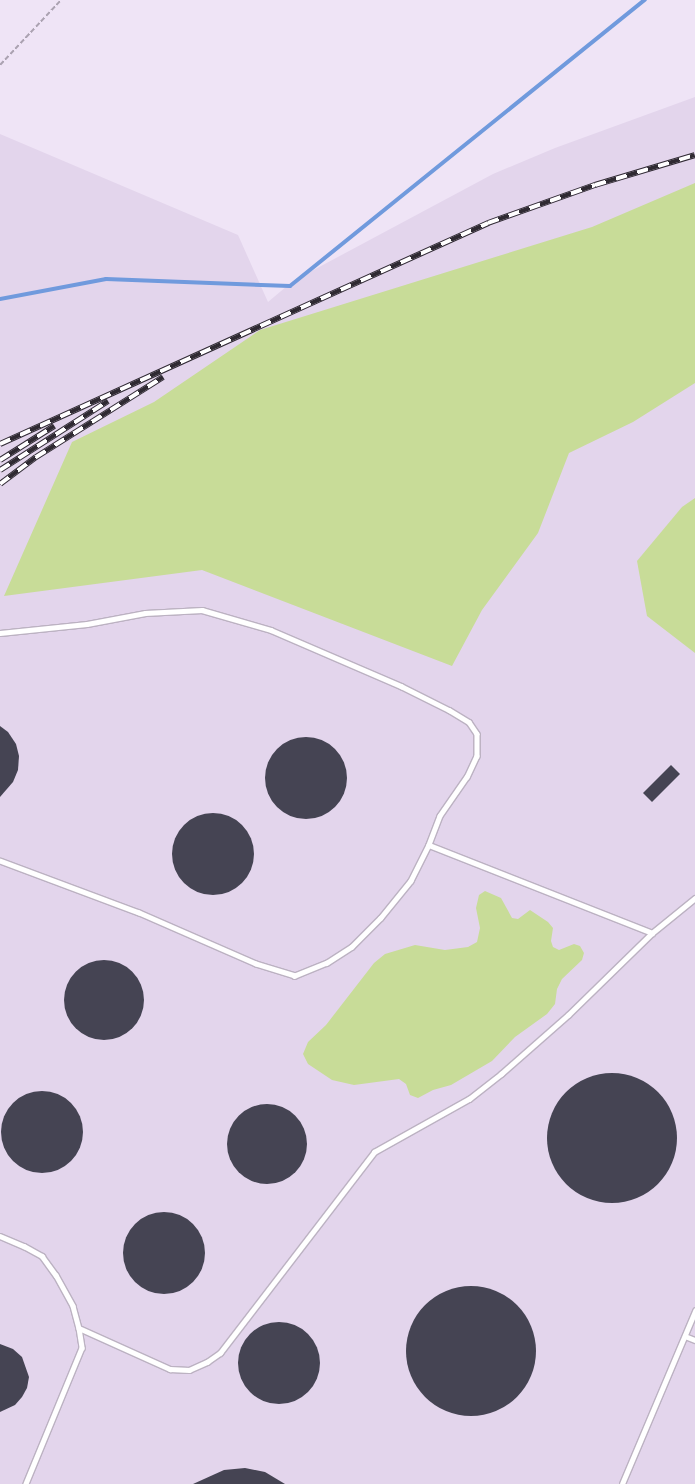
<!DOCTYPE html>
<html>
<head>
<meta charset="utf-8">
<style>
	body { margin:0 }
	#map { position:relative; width:695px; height:1484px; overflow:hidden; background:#efe4f6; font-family:Quicksand,sans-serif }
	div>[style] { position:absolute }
	.built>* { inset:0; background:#e3d5ec }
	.green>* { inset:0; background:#c8dc98 }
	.stream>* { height:4px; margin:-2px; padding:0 2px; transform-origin:2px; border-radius:2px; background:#709add }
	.building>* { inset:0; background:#454453 }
	.round { border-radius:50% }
	.path>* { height:2px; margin-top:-1px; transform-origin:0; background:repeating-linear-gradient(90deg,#aba2b1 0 5px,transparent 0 7.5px) }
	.roads { filter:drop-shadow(1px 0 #bcb2c2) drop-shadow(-1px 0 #bcb2c2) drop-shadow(0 1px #bcb2c2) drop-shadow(0 -1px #bcb2c2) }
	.service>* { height:4.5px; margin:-2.25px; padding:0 2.25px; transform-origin:2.25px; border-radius:2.25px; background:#fff }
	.rail>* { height:5.5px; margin-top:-2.75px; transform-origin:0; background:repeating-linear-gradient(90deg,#fff 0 11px,#2f2a32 0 22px); box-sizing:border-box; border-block:1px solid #2f2a32 }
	span { translate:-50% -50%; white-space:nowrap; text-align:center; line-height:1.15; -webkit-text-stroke:5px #fff; paint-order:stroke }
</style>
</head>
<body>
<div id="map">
	<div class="built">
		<i style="clip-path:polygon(695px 97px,695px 1484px,0 1484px,0 134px,238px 235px,268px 302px,293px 281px,493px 174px,555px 148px)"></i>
	</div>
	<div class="green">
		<i style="clip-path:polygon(695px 183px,695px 383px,633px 422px,569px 453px,538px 533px,482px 610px,452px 666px,202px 570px,4px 596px,72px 442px,154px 402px,260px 330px,592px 227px)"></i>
		<i style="clip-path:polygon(695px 498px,695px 653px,647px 616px,637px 561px,682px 507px)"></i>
		<i style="clip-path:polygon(485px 891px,501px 898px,512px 918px,518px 919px,530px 910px,548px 922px,553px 928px,551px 941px,553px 947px,559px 950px,574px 944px,580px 946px,584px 953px,582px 960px,562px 979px,557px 989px,555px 1004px,547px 1014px,515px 1037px,492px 1061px,451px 1085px,433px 1090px,418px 1098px,410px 1095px,406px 1084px,399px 1079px,354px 1085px,332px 1080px,308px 1064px,303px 1054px,308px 1042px,326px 1025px,374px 963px,385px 954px,415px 945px,445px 950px,468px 947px,477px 942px,480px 928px,476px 908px,479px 895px)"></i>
	</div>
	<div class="stream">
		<i style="left:0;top:299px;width:108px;rotate:-10.7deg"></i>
		<i style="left:106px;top:279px;width:184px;rotate:2.2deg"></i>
		<i style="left:290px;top:286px;width:456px;rotate:-38.9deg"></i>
	</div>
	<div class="building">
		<i style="clip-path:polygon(0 726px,8px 732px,16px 744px,19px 756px,18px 770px,13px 782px,0 797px)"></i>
		<i class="round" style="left:265px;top:737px;width:82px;height:82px"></i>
		<i style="clip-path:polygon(671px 765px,680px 774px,652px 802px,643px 793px)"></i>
		<i class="round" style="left:172px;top:813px;width:82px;height:82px"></i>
		<i class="round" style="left:64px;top:960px;width:80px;height:80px"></i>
		<i class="round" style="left:547px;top:1073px;width:130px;height:130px"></i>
		<i class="round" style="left:1px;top:1091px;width:82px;height:82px"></i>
		<i class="round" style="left:227px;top:1104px;width:80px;height:80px"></i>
		<i class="round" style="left:123px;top:1212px;width:82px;height:82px"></i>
		<i class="round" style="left:406px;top:1286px;width:130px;height:130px"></i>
		<i class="round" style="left:238px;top:1322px;width:82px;height:82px"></i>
		<i style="clip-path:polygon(0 1344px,13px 1349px,22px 1357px,29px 1377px,27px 1388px,22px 1397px,15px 1405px,0 1412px)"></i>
		<i style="clip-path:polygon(245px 1468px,265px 1472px,285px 1484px,193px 1484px,224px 1470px)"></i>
	</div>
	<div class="path">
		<i style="left:0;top:65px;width:89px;rotate:-46.8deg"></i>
	</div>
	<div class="roads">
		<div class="service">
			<i style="left:0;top:633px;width:87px;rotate:-5.9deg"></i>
			<i style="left:87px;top:624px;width:59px;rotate:-10.7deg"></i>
			<i style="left:145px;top:613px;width:57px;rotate:-3deg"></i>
			<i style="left:202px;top:610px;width:72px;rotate:16.2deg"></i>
			<i style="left:271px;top:630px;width:142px;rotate:23.3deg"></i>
			<i style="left:401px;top:686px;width:54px;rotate:26.6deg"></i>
			<i style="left:449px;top:710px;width:23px;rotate:31deg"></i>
			<i style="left:469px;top:722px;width:14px;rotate:56deg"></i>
			<i style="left:477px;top:734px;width:22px;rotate:90deg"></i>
			<i style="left:477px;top:756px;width:23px;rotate:115deg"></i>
			<i style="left:467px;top:777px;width:47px;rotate:124.7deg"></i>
			<i style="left:440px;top:816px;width:31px;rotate:111deg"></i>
			<i style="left:429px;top:845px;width:40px;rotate:116.6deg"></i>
			<i style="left:411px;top:881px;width:48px;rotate:129deg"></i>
			<i style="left:381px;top:918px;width:41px;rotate:135deg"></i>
			<i style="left:352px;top:947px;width:30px;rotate:147deg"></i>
			<i style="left:327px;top:963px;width:35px;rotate:158deg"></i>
			<i style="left:295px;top:976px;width:41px;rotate:-162.9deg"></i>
			<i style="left:256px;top:964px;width:128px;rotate:-156.4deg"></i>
			<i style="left:139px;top:913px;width:148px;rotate:-159.5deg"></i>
			<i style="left:429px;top:845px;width:240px;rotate:21.5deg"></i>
			<i style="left:0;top:1236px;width:26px;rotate:23deg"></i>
			<i style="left:24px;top:1246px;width:21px;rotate:29deg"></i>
			<i style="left:42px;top:1256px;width:24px;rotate:54deg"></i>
			<i style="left:56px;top:1275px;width:35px;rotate:61deg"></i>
			<i style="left:73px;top:1306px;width:23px;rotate:75deg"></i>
			<i style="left:79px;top:1328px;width:20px;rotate:81deg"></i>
			<i style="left:82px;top:1348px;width:147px;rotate:112.4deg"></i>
			<i style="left:79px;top:1328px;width:100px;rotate:24.3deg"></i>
			<i style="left:170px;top:1369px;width:19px;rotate:3deg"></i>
			<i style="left:189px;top:1370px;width:20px;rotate:-24deg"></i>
			<i style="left:207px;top:1362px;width:16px;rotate:-35deg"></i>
			<i style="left:220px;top:1353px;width:253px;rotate:-52.5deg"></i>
			<i style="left:374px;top:1152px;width:109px;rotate:-29.2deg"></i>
			<i style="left:469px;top:1099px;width:41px;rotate:-38deg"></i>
			<i style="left:501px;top:1074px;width:89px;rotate:-41.4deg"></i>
			<i style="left:568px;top:1015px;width:117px;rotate:-44.3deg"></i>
			<i style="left:652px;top:933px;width:55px;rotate:-39.1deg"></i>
			<i style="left:685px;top:1336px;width:11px;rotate:22deg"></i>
			<i style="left:622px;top:1484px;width:188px;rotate:-67.1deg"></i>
		</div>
	</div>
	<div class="rail">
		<i style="left:0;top:444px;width:536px;rotate:-24.36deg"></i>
		<i style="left:488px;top:223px;width:114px;rotate:-19.6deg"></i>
		<i style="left:595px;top:185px;width:104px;rotate:-16.7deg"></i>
		<i style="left:0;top:460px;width:64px;rotate:-32.2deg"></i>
		<i style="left:0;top:470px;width:128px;rotate:-32.6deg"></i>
		<i style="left:0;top:484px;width:45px;rotate:-36.9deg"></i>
		<i style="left:36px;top:457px;width:150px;rotate:-32.2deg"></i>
	</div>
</div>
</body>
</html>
